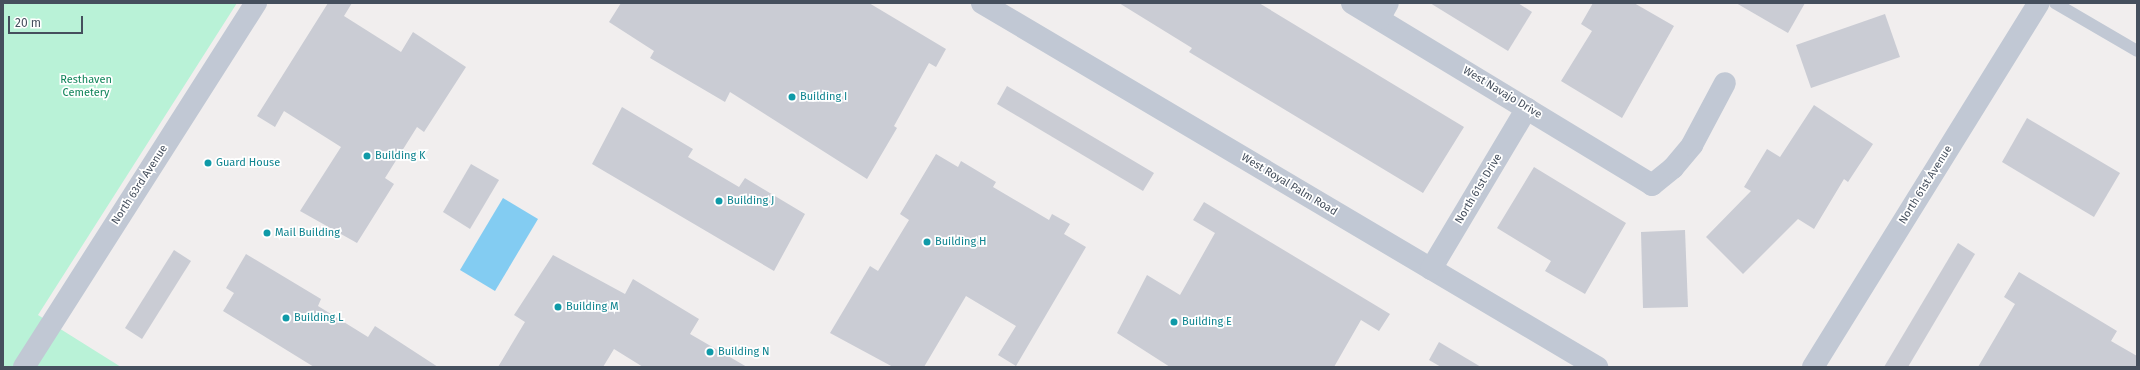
<!DOCTYPE html>
<html>
<head>
<meta charset="utf-8">
<style>
	body { margin:0 }
	#map { position:relative; width:2140px; height:370px; overflow:hidden; background:#f1eeee; font-family:"Fira Sans",sans-serif }
	div>[style] { position:absolute }
	.green>* { inset:0; background:#b9f2d7 }
	.water>* { inset:0; background:#83ccf2 }
	.building>* { inset:0; background:#caccd4 }
	.service>* { height:12px; margin:-6px; padding:0 6px; transform-origin:6px; border-radius:6px; background:#c1c8d4 }
	.minor>* { height:22px; margin:-11px; padding:0 11px; transform-origin:11px; border-radius:11px; background:#c1c8d4 }
	.tertiary>* { height:22px; margin:-11px; padding:0 11px; transform-origin:11px; border-radius:11px; background:#c1c8d4 }
	.dots>* { width:11px; height:11px; translate:-50% -50%; box-sizing:border-box; border:2px solid #fff; border-radius:50% }
	span { translate:-50% -50%; white-space:nowrap; text-align:center; line-height:1.15; -webkit-text-stroke:3.5px #fff; paint-order:stroke }
	.park-label { font-size:11px; color:#108459 }
	.street-label { font-size:11px; color:#454f5d }
	.culture-label { font-size:11px; color:#0d838f }
	.left { translate:0 -50%; text-align:left }
	.frame { position:absolute; inset:0; border:4px solid #454f5d; pointer-events:none }
	.scale { position:absolute; left:8px; top:16px; width:75px; height:18px; box-sizing:border-box; border:2px solid #454f5d; border-top:0; padding-left:5px; font-size:12px; line-height:14px; white-space:nowrap; color:#454f5d; -webkit-text-stroke:3px #fff; paint-order:stroke }
</style>
</head>
<body>
<div id="map">
	<div class="green">
		<i style="clip-path:polygon(3px 3px,237px 3px,38px 315px,121px 367px,3px 367px)"></i>
	</div>
	<div class="water">
		<i style="clip-path:polygon(503px 198px,538px 219px,495px 291px,460px 270px)"></i>
	</div>
	<div class="building">
		<i style="clip-path:polygon(328px 3px,352px 3px,344px 16px,401px 52px,413px 32px,466px 67px,424px 132px,417px 127px,385px 178px,394px 184px,357px 243px,300px 211px,341px 147px,284px 111px,275px 127px,257px 116px)"></i>
		<i style="clip-path:polygon(621px 3px,869px 3px,946px 49px,936px 67px,929px 63px,894px 126px,897px 128px,867px 179px,730px 92px,725px 102px,650px 58px,654px 51px,609px 22px)"></i>
		<i style="clip-path:polygon(1119px 3px,1259px 3px,1464px 127px,1423px 193px,1189px 52px,1192px 48px)"></i>
		<i style="clip-path:polygon(1430px 3px,1518px 3px,1532px 12px,1508px 51px)"></i>
		<i style="clip-path:polygon(1593px 3px,1634px 3px,1674px 26px,1622px 118px,1561px 81px,1592px 31px,1581px 24px)"></i>
		<i style="clip-path:polygon(1736px 3px,1805px 3px,1788px 33px)"></i>
		<i style="clip-path:polygon(1885px 14px,1900px 57px,1811px 88px,1796px 45px)"></i>
		<i style="clip-path:polygon(1007px 86px,1154px 173px,1143px 191px,997px 104px)"></i>
		<i style="clip-path:polygon(1814px 105px,1873px 144px,1848px 182px,1844px 179px,1814px 229px,1798px 219px,1743px 274px,1706px 237px,1751px 191px,1744px 187px,1767px 149px,1780px 157px)"></i>
		<i style="clip-path:polygon(622px 107px,693px 149px,688px 157px,739px 187px,745px 178px,805px 214px,774px 271px,592px 164px)"></i>
		<i style="clip-path:polygon(2027px 118px,2120px 173px,2094px 217px,2002px 162px)"></i>
		<i style="clip-path:polygon(936px 154px,958px 167px,961px 161px,996px 182px,993px 187px,1049px 220px,1052px 214px,1070px 224px,1064px 234px,1086px 247px,1016px 366px,998px 355px,1016px 326px,966px 296px,924px 367px,893px 367px,830px 333px,870px 266px,878px 271px,909px 220px,900px 214px)"></i>
		<i style="clip-path:polygon(471px 164px,499px 180px,470px 229px,443px 212px)"></i>
		<i style="clip-path:polygon(1534px 167px,1626px 223px,1585px 294px,1545px 271px,1551px 261px,1497px 228px)"></i>
		<i style="clip-path:polygon(1204px 202px,1390px 314px,1379px 331px,1361px 320px,1334px 367px,1170px 367px,1117px 333px,1147px 275px,1180px 295px,1215px 233px,1193px 220px)"></i>
		<i style="clip-path:polygon(1685px 230px,1688px 307px,1643px 308px,1641px 232px)"></i>
		<i style="clip-path:polygon(1958px 243px,1975px 254px,1908px 367px,1884px 367px)"></i>
		<i style="clip-path:polygon(174px 250px,191px 261px,142px 339px,125px 328px)"></i>
		<i style="clip-path:polygon(246px 254px,321px 299px,318px 306px,368px 337px,375px 326px,438px 367px,314px 367px,223px 311px,234px 293px,226px 288px)"></i>
		<i style="clip-path:polygon(553px 255px,625px 294px,633px 279px,699px 319px,690px 334px,747px 367px,643px 367px,614px 349px,603px 367px,498px 367px,525px 322px,514px 315px)"></i>
		<i style="clip-path:polygon(2019px 272px,2117px 331px,2111px 341px,2137px 356px,2137px 367px,1978px 367px,2015px 304px,2004px 297px)"></i>
		<i style="clip-path:polygon(1439px 342px,1481px 367px,1441px 367px,1429px 360px)"></i>
	</div>
	<div class="service">
		<i style="left:2055px;top:3px;width:95px;rotate:30.3deg"></i>
	</div>
	<div class="minor">
		<i style="left:982px;top:3px;width:715px;rotate:30.62deg"></i>
		<i style="left:1352px;top:3px;width:351px;rotate:31.2deg"></i>
		<i style="left:1652px;top:185px;width:27px;rotate:-39deg"></i>
		<i style="left:1673px;top:168px;width:30px;rotate:-50deg"></i>
		<i style="left:1692px;top:145px;width:70px;rotate:-62deg"></i>
		<i style="left:1379px;top:19px;width:18px;rotate:-61deg"></i>
		<i style="left:1431px;top:269px;width:187px;rotate:-59.2deg"></i>
		<i style="left:1813px;top:367px;width:428px;rotate:-58.2deg"></i>
	</div>
	<div class="tertiary">
		<i style="left:24px;top:367px;width:432px;rotate:-57.5deg"></i>
	</div>
	<div class="dots">
		<i style="left:792px;top:97px;background:#0f9aa8"></i>
		<i style="left:367px;top:156px;background:#0f9aa8"></i>
		<i style="left:208px;top:163px;background:#0f9aa8"></i>
		<i style="left:719px;top:201px;background:#0f9aa8"></i>
		<i style="left:267px;top:233px;background:#0f9aa8"></i>
		<i style="left:927px;top:242px;background:#0f9aa8"></i>
		<i style="left:558px;top:307px;background:#0f9aa8"></i>
		<i style="left:286px;top:318px;background:#0f9aa8"></i>
		<i style="left:1174px;top:322px;background:#0f9aa8"></i>
		<i style="left:710px;top:352px;background:#0f9aa8"></i>
	</div>
	<div class="park-label">
		<span style="left:86px;top:87px">Resthaven<br>Cemetery</span>
	</div>
	<div class="street-label">
		<span style="left:1502px;top:93px;rotate:31deg">West Navajo Drive</span>
		<span style="left:140px;top:185px;rotate:-57deg">North 63rd Avenue</span>
		<span style="left:1289px;top:185px;rotate:31deg">West Royal Palm Road</span>
		<span style="left:1926px;top:185px;rotate:-58deg">North 61st Avenue</span>
		<span style="left:1479px;top:189px;rotate:-59deg">North 61st Drive</span>
	</div>
	<div class="culture-label">
		<span class="left" style="left:800px;top:97px">Building I</span>
		<span class="left" style="left:375px;top:156px">Building K</span>
		<span class="left" style="left:216px;top:163px">Guard House</span>
		<span class="left" style="left:727px;top:201px">Building J</span>
		<span class="left" style="left:275px;top:233px">Mail Building</span>
		<span class="left" style="left:935px;top:242px">Building H</span>
		<span class="left" style="left:566px;top:307px">Building M</span>
		<span class="left" style="left:294px;top:318px">Building L</span>
		<span class="left" style="left:1182px;top:322px">Building E</span>
		<span class="left" style="left:718px;top:352px">Building N</span>
	</div>
	<div class="frame"></div>
	<div class="scale">20 m</div>
</div>
</body>
</html>
